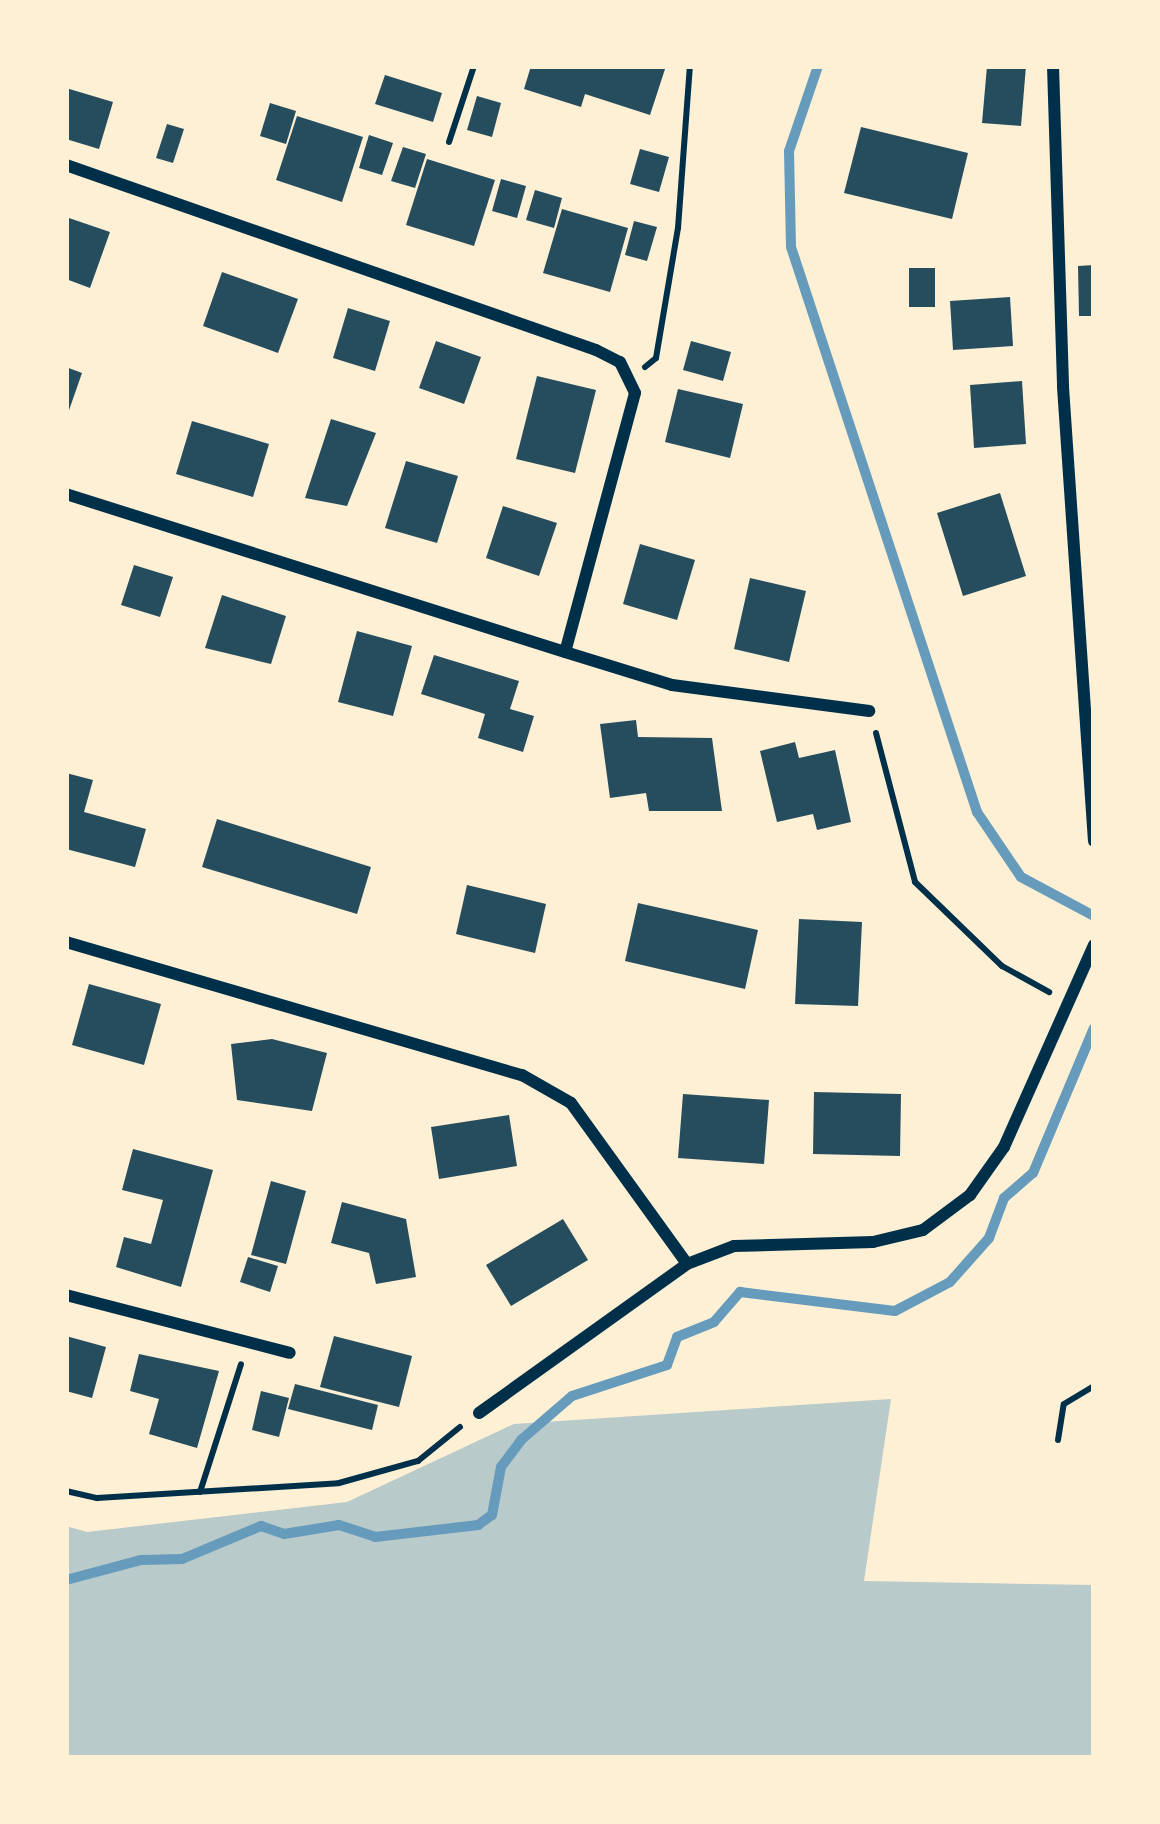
<!DOCTYPE html>
<html>
<head>
<meta charset="utf-8">
<style>
	body { margin:0 }
	#map { position:relative; width:1160px; height:1824px; overflow:hidden; background:#fdf0d5; font-family:"Fira Sans Condensed",sans-serif }
	div>[style] { position:absolute }
	.green>* { inset:0; background:#b9caca }
	.stream>* { height:10px; margin:-5px; padding:0 5px; transform-origin:5px; border-radius:5px; background:#669bbc }
	.building>* { inset:0; background:#264d5e }
	.path>* { height:6px; margin:-3px; padding:0 3px; transform-origin:3px; border-radius:3px; background:#003049 }
	.minor>* { height:12px; margin:-6px; padding:0 6px; transform-origin:6px; border-radius:6px; background:#003049 }
	span { translate:-50% -50%; white-space:nowrap; text-align:center; line-height:1.15; -webkit-text-stroke:12px #fdf0d5; paint-order:stroke }
	.frame { position:absolute; inset:0; border:69px solid #fdf0d5; pointer-events:none }
</style>
</head>
<body>
<div id="map">
	<div class="green">
		<i style="clip-path:polygon(891px 1399px,864px 1581px,1094px 1585px,1094px 1758px,66px 1758px,66px 1526px,87px 1532px,347px 1502px,514px 1424px)"></i>
	</div>
	<div class="stream">
		<i style="left:818px;top:66px;width:90px;rotate:108.8deg"></i>
		<i style="left:789px;top:151px;width:96px;rotate:88.8deg"></i>
		<i style="left:791px;top:247px;width:595px;rotate:71.78deg"></i>
		<i style="left:977px;top:812px;width:78px;rotate:55.9deg"></i>
		<i style="left:1021px;top:877px;width:83px;rotate:28.1deg"></i>
		<i style="left:66px;top:1580px;width:78px;rotate:-14.9deg"></i>
		<i style="left:141px;top:1560px;width:41px;rotate:-1.4deg"></i>
		<i style="left:182px;top:1559px;width:86px;rotate:-22.7deg"></i>
		<i style="left:261px;top:1526px;width:24px;rotate:19deg"></i>
		<i style="left:284px;top:1534px;width:56px;rotate:-9.3deg"></i>
		<i style="left:339px;top:1525px;width:38px;rotate:18deg"></i>
		<i style="left:375px;top:1537px;width:104px;rotate:-6.6deg"></i>
		<i style="left:478px;top:1525px;width:17px;rotate:-36deg"></i>
		<i style="left:492px;top:1515px;width:49px;rotate:-79.4deg"></i>
		<i style="left:501px;top:1467px;width:34px;rotate:-53deg"></i>
		<i style="left:521px;top:1440px;width:67px;rotate:-40.8deg"></i>
		<i style="left:572px;top:1396px;width:100px;rotate:-18.1deg"></i>
		<i style="left:667px;top:1365px;width:30px;rotate:-70deg"></i>
		<i style="left:677px;top:1337px;width:40px;rotate:-22deg"></i>
		<i style="left:714px;top:1322px;width:40px;rotate:-49deg"></i>
		<i style="left:740px;top:1292px;width:156px;rotate:7deg"></i>
		<i style="left:895px;top:1311px;width:62px;rotate:-27.8deg"></i>
		<i style="left:950px;top:1282px;width:59px;rotate:-48.4deg"></i>
		<i style="left:989px;top:1238px;width:43px;rotate:-69.4deg"></i>
		<i style="left:1004px;top:1198px;width:38px;rotate:-41deg"></i>
		<i style="left:1033px;top:1173px;width:157px;rotate:-67.2deg"></i>
	</div>
	<div class="building">
		<i style="clip-path:polygon(531px 66px,666px 66px,650px 115px,585px 94px,581px 107px,524px 89px)"></i>
		<i style="clip-path:polygon(987px 66px,1026px 66px,1021px 126px,982px 123px)"></i>
		<i style="clip-path:polygon(385px 75px,442px 93px,433px 122px,375px 104px)"></i>
		<i style="clip-path:polygon(66px 88px,113px 102px,99px 149px,66px 139px)"></i>
		<i style="clip-path:polygon(477px 96px,501px 103px,492px 137px,467px 130px)"></i>
		<i style="clip-path:polygon(270px 103px,296px 111px,286px 144px,260px 136px)"></i>
		<i style="clip-path:polygon(297px 116px,363px 137px,342px 202px,276px 180px)"></i>
		<i style="clip-path:polygon(167px 124px,184px 129px,173px 163px,156px 158px)"></i>
		<i style="clip-path:polygon(861px 127px,968px 153px,952px 219px,844px 193px)"></i>
		<i style="clip-path:polygon(369px 135px,393px 143px,382px 175px,359px 168px)"></i>
		<i style="clip-path:polygon(403px 147px,426px 154px,415px 188px,391px 181px)"></i>
		<i style="clip-path:polygon(640px 149px,669px 157px,659px 192px,630px 184px)"></i>
		<i style="clip-path:polygon(427px 159px,495px 180px,474px 246px,406px 225px)"></i>
		<i style="clip-path:polygon(501px 179px,526px 186px,517px 218px,492px 211px)"></i>
		<i style="clip-path:polygon(535px 190px,562px 198px,554px 228px,526px 220px)"></i>
		<i style="clip-path:polygon(562px 209px,628px 228px,610px 292px,543px 273px)"></i>
		<i style="clip-path:polygon(66px 217px,110px 232px,90px 288px,66px 279px)"></i>
		<i style="clip-path:polygon(634px 221px,657px 227px,647px 261px,625px 255px)"></i>
		<i style="clip-path:polygon(1094px 265px,1094px 316px,1079px 316px,1078px 266px)"></i>
		<i style="clip-path:polygon(909px 268px,935px 268px,935px 307px,909px 307px)"></i>
		<i style="clip-path:polygon(222px 272px,298px 299px,278px 353px,203px 326px)"></i>
		<i style="clip-path:polygon(1010px 297px,1013px 346px,953px 350px,950px 301px)"></i>
		<i style="clip-path:polygon(348px 308px,390px 321px,375px 371px,333px 358px)"></i>
		<i style="clip-path:polygon(436px 341px,481px 357px,464px 404px,419px 388px)"></i>
		<i style="clip-path:polygon(691px 341px,731px 352px,723px 381px,683px 370px)"></i>
		<i style="clip-path:polygon(66px 367px,82px 373px,67px 416px,66px 416px)"></i>
		<i style="clip-path:polygon(537px 376px,596px 390px,575px 473px,516px 459px)"></i>
		<i style="clip-path:polygon(1022px 381px,1026px 444px,974px 448px,970px 385px)"></i>
		<i style="clip-path:polygon(678px 389px,743px 404px,730px 458px,665px 442px)"></i>
		<i style="clip-path:polygon(331px 419px,376px 433px,347px 506px,305px 498px)"></i>
		<i style="clip-path:polygon(192px 421px,269px 444px,253px 497px,176px 474px)"></i>
		<i style="clip-path:polygon(406px 461px,458px 476px,437px 543px,385px 528px)"></i>
		<i style="clip-path:polygon(1000px 493px,1026px 576px,963px 596px,937px 513px)"></i>
		<i style="clip-path:polygon(503px 506px,557px 523px,539px 576px,486px 558px)"></i>
		<i style="clip-path:polygon(640px 544px,695px 560px,677px 620px,623px 604px)"></i>
		<i style="clip-path:polygon(134px 565px,173px 577px,160px 617px,121px 605px)"></i>
		<i style="clip-path:polygon(750px 578px,806px 591px,789px 662px,734px 649px)"></i>
		<i style="clip-path:polygon(222px 595px,286px 616px,271px 664px,205px 648px)"></i>
		<i style="clip-path:polygon(357px 631px,412px 646px,393px 716px,338px 702px)"></i>
		<i style="clip-path:polygon(434px 655px,519px 681px,510px 709px,534px 716px,523px 752px,478px 738px,485px 714px,421px 694px)"></i>
		<i style="clip-path:polygon(636px 720px,638px 737px,712px 738px,722px 811px,649px 811px,646px 793px,610px 798px,600px 724px)"></i>
		<i style="clip-path:polygon(795px 742px,799px 758px,835px 750px,851px 822px,817px 830px,813px 814px,777px 822px,760px 751px)"></i>
		<i style="clip-path:polygon(66px 773px,93px 780px,84px 812px,146px 829px,135px 867px,66px 849px)"></i>
		<i style="clip-path:polygon(217px 819px,371px 867px,357px 914px,202px 867px)"></i>
		<i style="clip-path:polygon(467px 885px,546px 904px,535px 953px,456px 934px)"></i>
		<i style="clip-path:polygon(638px 903px,758px 930px,745px 989px,625px 961px)"></i>
		<i style="clip-path:polygon(799px 919px,862px 922px,858px 1006px,795px 1004px)"></i>
		<i style="clip-path:polygon(89px 984px,161px 1004px,144px 1065px,72px 1045px)"></i>
		<i style="clip-path:polygon(272px 1039px,327px 1053px,312px 1111px,237px 1100px,231px 1044px)"></i>
		<i style="clip-path:polygon(814px 1092px,901px 1094px,900px 1156px,813px 1154px)"></i>
		<i style="clip-path:polygon(683px 1094px,769px 1100px,764px 1164px,678px 1158px)"></i>
		<i style="clip-path:polygon(509px 1115px,517px 1166px,439px 1179px,431px 1127px)"></i>
		<i style="clip-path:polygon(133px 1149px,213px 1170px,181px 1287px,116px 1267px,124px 1237px,151px 1244px,163px 1200px,122px 1190px)"></i>
		<i style="clip-path:polygon(271px 1181px,306px 1191px,286px 1264px,251px 1255px)"></i>
		<i style="clip-path:polygon(342px 1202px,406px 1219px,416px 1277px,376px 1284px,369px 1253px,331px 1243px)"></i>
		<i style="clip-path:polygon(563px 1219px,588px 1260px,511px 1306px,486px 1265px)"></i>
		<i style="clip-path:polygon(248px 1257px,278px 1266px,270px 1292px,240px 1282px)"></i>
		<i style="clip-path:polygon(66px 1336px,106px 1347px,92px 1398px,66px 1391px)"></i>
		<i style="clip-path:polygon(334px 1336px,412px 1356px,399px 1407px,320px 1387px)"></i>
		<i style="clip-path:polygon(139px 1354px,219px 1371px,197px 1448px,149px 1434px,159px 1399px,130px 1391px)"></i>
		<i style="clip-path:polygon(295px 1384px,378px 1405px,372px 1430px,288px 1409px)"></i>
		<i style="clip-path:polygon(261px 1391px,289px 1398px,279px 1437px,252px 1430px)"></i>
	</div>
	<div class="path">
		<i style="left:449px;top:142px;width:80px;rotate:-71.8deg"></i>
		<i style="left:645px;top:367px;width:14px;rotate:-39deg"></i>
		<i style="left:656px;top:358px;width:132px;rotate:-80.4deg"></i>
		<i style="left:678px;top:228px;width:162px;rotate:-85.8deg"></i>
		<i style="left:876px;top:733px;width:154px;rotate:75.3deg"></i>
		<i style="left:915px;top:882px;width:121px;rotate:44deg"></i>
		<i style="left:1002px;top:966px;width:54px;rotate:29deg"></i>
		<i style="left:1058px;top:1440px;width:36px;rotate:-81deg"></i>
		<i style="left:1064px;top:1404px;width:35px;rotate:-31deg"></i>
		<i style="left:66px;top:1491px;width:32px;rotate:13deg"></i>
		<i style="left:97px;top:1498px;width:242px;rotate:-3.5deg"></i>
		<i style="left:339px;top:1483px;width:82px;rotate:-15.6deg"></i>
		<i style="left:418px;top:1461px;width:54px;rotate:-39deg"></i>
		<i style="left:200px;top:1492px;width:134px;rotate:-72.2deg"></i>
	</div>
	<div class="minor">
		<i style="left:1053px;top:66px;width:321px;rotate:88.2deg"></i>
		<i style="left:1063px;top:387px;width:455px;rotate:86.1deg"></i>
		<i style="left:66px;top:165px;width:561px;rotate:19.24deg"></i>
		<i style="left:596px;top:350px;width:27px;rotate:27deg"></i>
		<i style="left:620px;top:362px;width:34px;rotate:64deg"></i>
		<i style="left:635px;top:393px;width:268px;rotate:105.1deg"></i>
		<i style="left:565px;top:652px;width:523px;rotate:-162.43deg"></i>
		<i style="left:565px;top:652px;width:112px;rotate:17.1deg"></i>
		<i style="left:672px;top:685px;width:199px;rotate:7.5deg"></i>
		<i style="left:66px;top:942px;width:475px;rotate:16.3deg"></i>
		<i style="left:522px;top:1075px;width:56px;rotate:29.7deg"></i>
		<i style="left:571px;top:1103px;width:198px;rotate:54.2deg"></i>
		<i style="left:66px;top:1295px;width:231px;rotate:14.5deg"></i>
		<i style="left:479px;top:1413px;width:256px;rotate:-35.6deg"></i>
		<i style="left:687px;top:1264px;width:50px;rotate:-21deg"></i>
		<i style="left:734px;top:1246px;width:139px;rotate:-1.6deg"></i>
		<i style="left:873px;top:1242px;width:51px;rotate:-13.5deg"></i>
		<i style="left:923px;top:1230px;width:59px;rotate:-36.7deg"></i>
		<i style="left:970px;top:1195px;width:59px;rotate:-54.7deg"></i>
		<i style="left:1004px;top:1147px;width:221px;rotate:-66deg"></i>
	</div>
	<div class="frame"></div>
</div>
</body>
</html>
